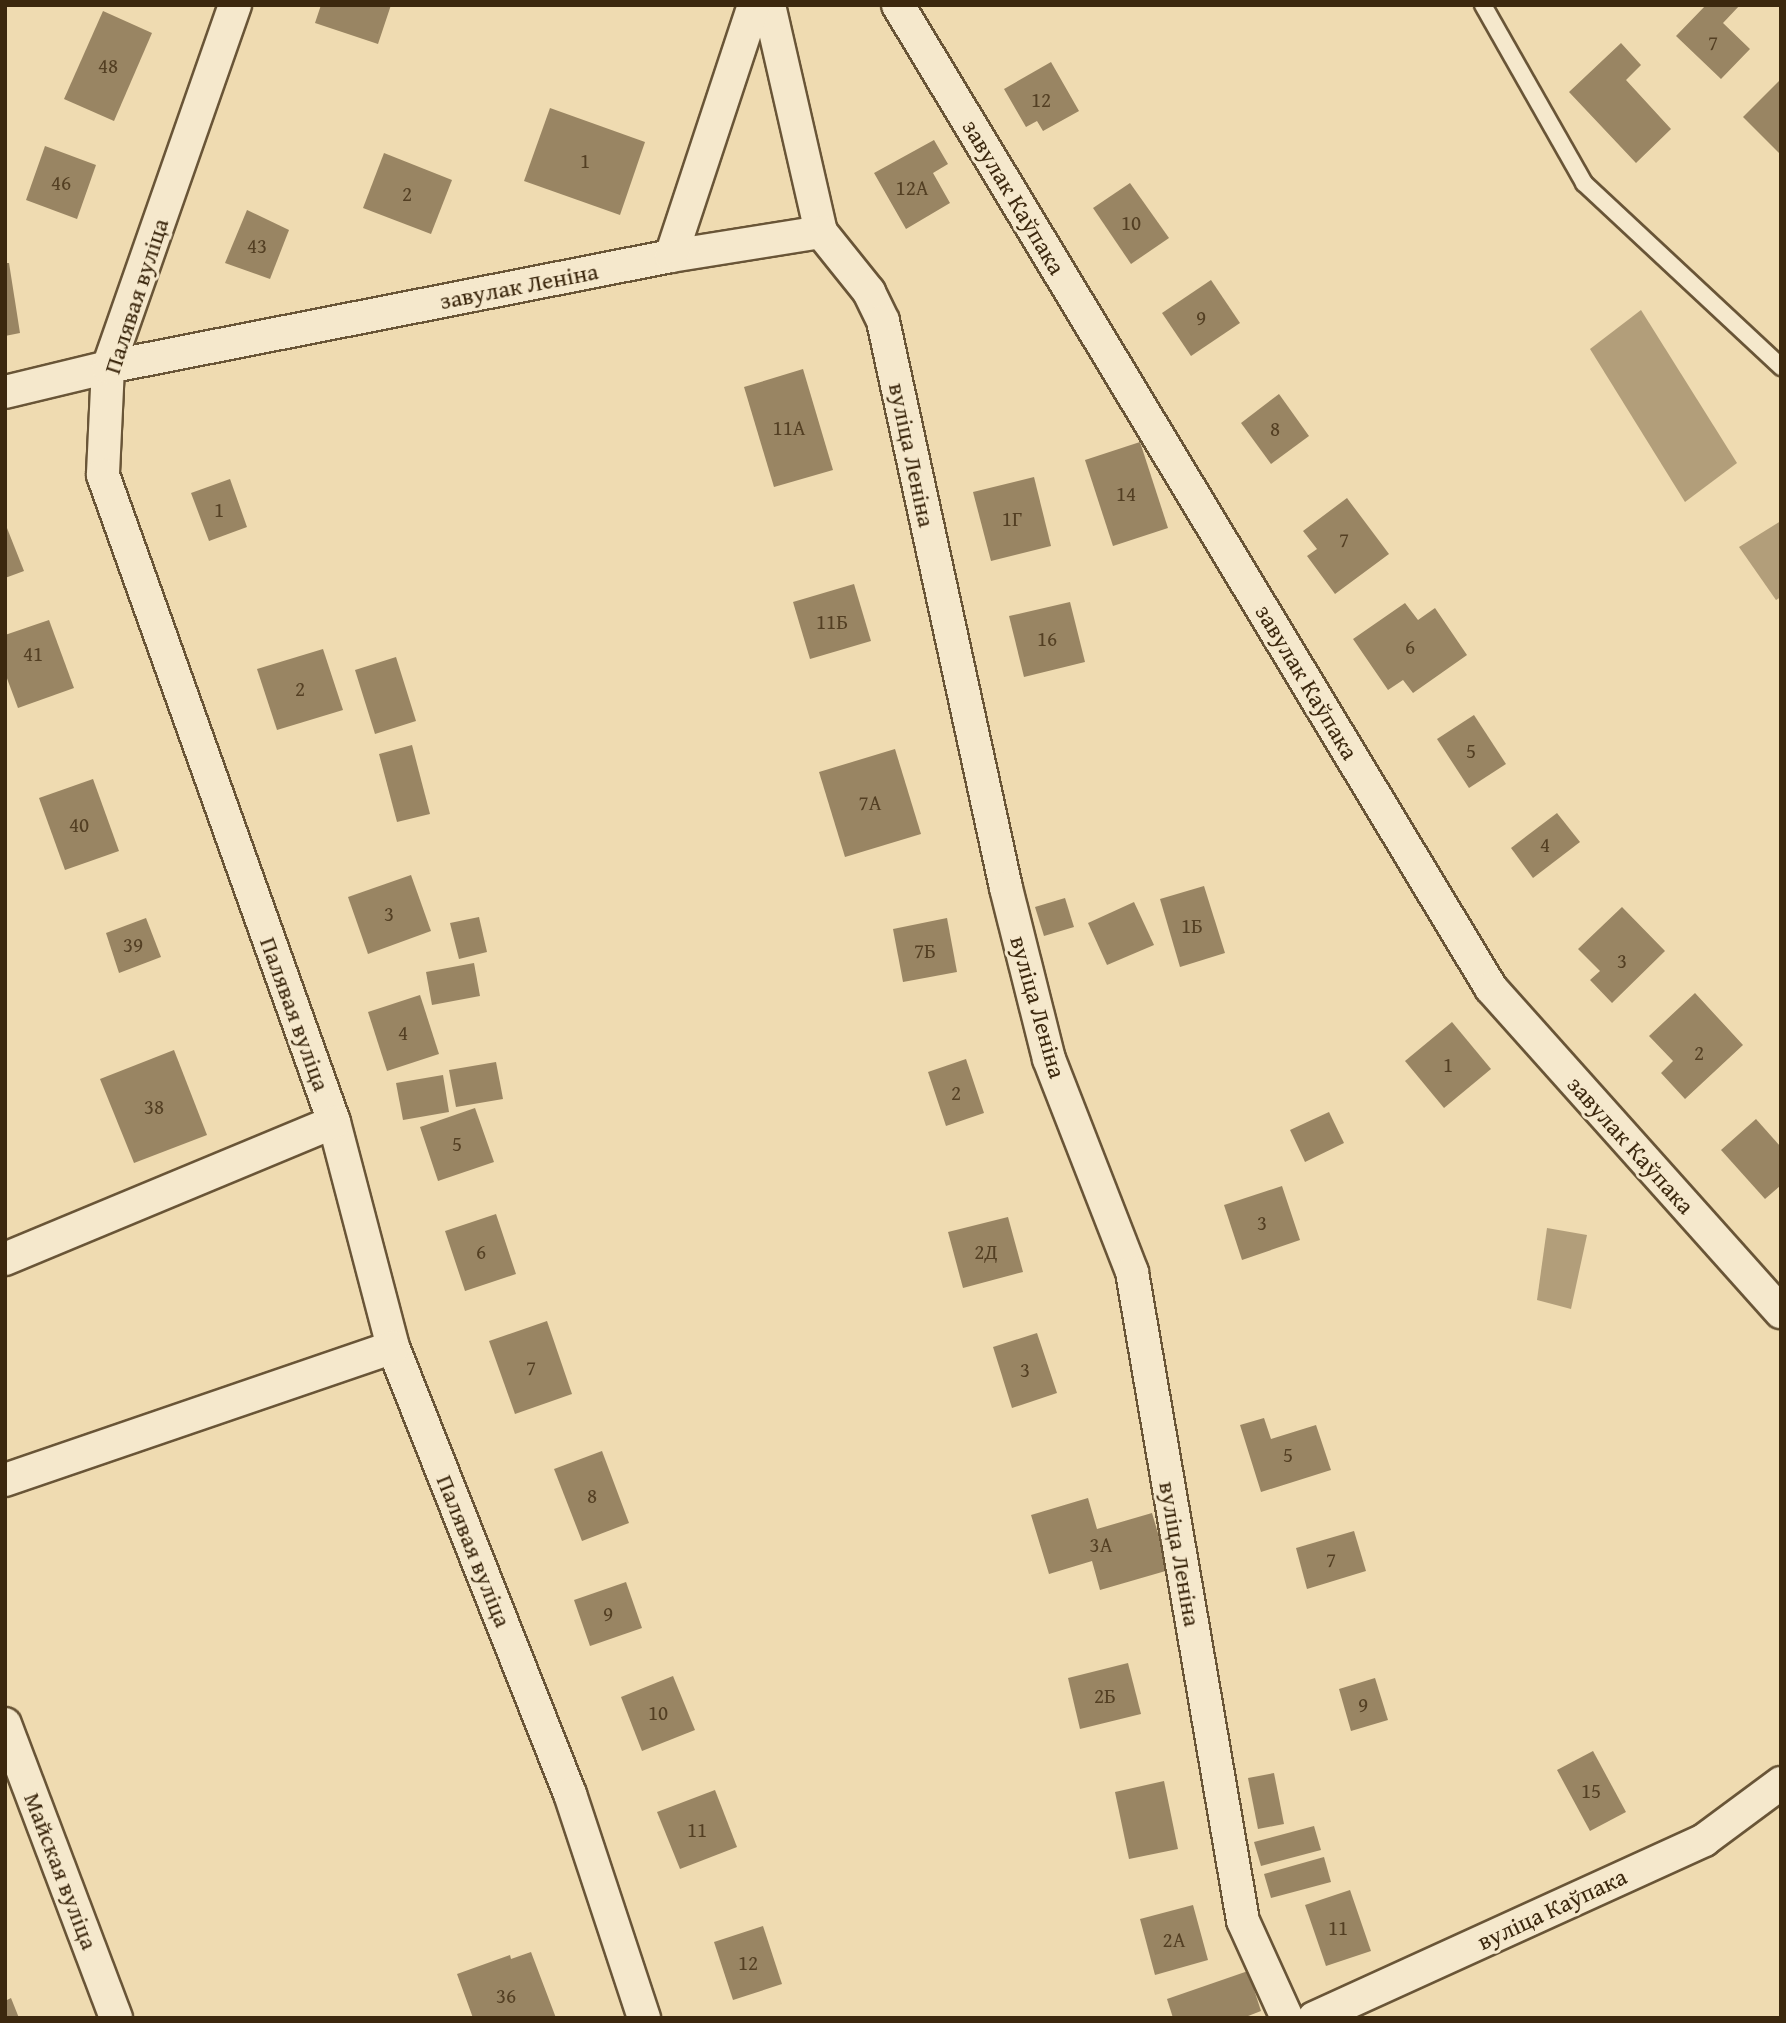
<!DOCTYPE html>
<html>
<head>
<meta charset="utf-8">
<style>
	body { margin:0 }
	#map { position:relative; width:1786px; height:2023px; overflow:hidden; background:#efdbb1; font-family:"Gentium Book Plus",serif }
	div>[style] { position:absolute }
	.water>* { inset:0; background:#b29e7a }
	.building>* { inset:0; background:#998563 }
	.roads { filter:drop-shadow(2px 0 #695537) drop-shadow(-2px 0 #695537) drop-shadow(0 2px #695537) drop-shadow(0 -2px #695537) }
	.lane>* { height:16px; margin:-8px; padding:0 8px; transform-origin:8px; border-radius:8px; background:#f5e8cc }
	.street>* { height:32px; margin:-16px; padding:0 16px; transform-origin:16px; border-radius:16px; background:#f5e8cc }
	span { translate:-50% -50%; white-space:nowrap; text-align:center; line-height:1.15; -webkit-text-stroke:6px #f5e8cc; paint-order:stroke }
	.number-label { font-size:21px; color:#533f23 }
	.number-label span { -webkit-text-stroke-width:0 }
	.street-label { font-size:24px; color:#3c280e }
	.frame { position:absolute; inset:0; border:7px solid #3c280e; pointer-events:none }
</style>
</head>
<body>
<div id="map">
	<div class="water">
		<i style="clip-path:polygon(1641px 310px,1737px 463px,1685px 502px,1590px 349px)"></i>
		<i style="clip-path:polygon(1781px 521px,1781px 597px,1776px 600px,1739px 547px)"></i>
		<i style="clip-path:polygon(1547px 1228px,1587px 1235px,1571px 1309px,1537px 1300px)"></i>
	</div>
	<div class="building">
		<i style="clip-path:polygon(321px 5px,391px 5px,378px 44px,315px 23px)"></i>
		<i style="clip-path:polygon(1706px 5px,1740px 5px,1723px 23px,1750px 49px,1721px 79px,1676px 36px)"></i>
		<i style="clip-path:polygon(103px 11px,152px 33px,114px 121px,64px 99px)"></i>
		<i style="clip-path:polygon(1621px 43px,1641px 65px,1626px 80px,1671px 129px,1636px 163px,1569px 92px)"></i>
		<i style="clip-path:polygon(1051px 62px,1079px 111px,1043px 131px,1037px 121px,1026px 127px,1004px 89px)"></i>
		<i style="clip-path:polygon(1781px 79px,1781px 155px,1743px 117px)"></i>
		<i style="clip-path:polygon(550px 108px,645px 142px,620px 215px,524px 181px)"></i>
		<i style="clip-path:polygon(934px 140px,948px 164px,933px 173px,950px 203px,906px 229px,874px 173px)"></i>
		<i style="clip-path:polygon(45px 146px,96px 165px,77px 219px,26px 200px)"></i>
		<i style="clip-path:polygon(384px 153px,452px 180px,431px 234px,363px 208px)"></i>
		<i style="clip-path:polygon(1130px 183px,1169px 238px,1131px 264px,1093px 208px)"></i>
		<i style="clip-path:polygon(247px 210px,289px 230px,270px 279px,225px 263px)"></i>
		<i style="clip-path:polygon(5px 263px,9px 263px,20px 333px,5px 336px)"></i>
		<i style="clip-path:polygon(1211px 280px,1240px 323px,1191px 356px,1162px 313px)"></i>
		<i style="clip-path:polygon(803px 369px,833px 470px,774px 487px,744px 387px)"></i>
		<i style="clip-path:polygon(1279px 394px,1309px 436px,1271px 464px,1241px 423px)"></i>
		<i style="clip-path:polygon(1140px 442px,1168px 528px,1113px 546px,1085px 460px)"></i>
		<i style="clip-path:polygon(1034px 477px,1051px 546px,991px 561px,973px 492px)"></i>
		<i style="clip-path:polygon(230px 479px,247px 527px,209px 541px,191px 493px)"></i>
		<i style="clip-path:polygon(1347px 498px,1389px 554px,1335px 594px,1307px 556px,1317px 549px,1303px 531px)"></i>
		<i style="clip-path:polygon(5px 523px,24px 571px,5px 578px)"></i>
		<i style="clip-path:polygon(854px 584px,871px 641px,810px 659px,793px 602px)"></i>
		<i style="clip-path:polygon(1070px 602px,1085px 662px,1024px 677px,1009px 616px)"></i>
		<i style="clip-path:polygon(1405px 603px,1418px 620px,1435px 608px,1467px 655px,1413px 693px,1403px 680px,1388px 690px,1353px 639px)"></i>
		<i style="clip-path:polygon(49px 620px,74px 688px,18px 708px,5px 673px,5px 635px)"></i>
		<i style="clip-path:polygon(323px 649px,343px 710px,277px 730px,257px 669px)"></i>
		<i style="clip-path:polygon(396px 657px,416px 721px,375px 734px,355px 670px)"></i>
		<i style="clip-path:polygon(1474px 715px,1506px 764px,1469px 788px,1437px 739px)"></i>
		<i style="clip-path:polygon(412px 745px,430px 814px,397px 822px,379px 754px)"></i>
		<i style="clip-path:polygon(895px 749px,921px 834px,845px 857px,819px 772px)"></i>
		<i style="clip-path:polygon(93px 779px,119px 851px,65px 870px,39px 798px)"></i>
		<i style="clip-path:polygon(1557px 813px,1580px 842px,1533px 878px,1511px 848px)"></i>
		<i style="clip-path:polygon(411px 875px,431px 931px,368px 954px,348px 897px)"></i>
		<i style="clip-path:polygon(1204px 886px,1225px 953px,1180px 967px,1160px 899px)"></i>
		<i style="clip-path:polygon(1065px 898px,1074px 927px,1044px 936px,1035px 907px)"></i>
		<i style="clip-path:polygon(1134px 902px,1154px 945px,1107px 965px,1088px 923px)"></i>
		<i style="clip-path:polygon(1622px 907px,1665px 951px,1612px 1003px,1590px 980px,1600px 971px,1578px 949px)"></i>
		<i style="clip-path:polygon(479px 917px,487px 952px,459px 959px,450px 923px)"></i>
		<i style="clip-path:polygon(146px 918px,161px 957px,119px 973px,106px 933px)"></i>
		<i style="clip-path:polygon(947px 918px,957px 972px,903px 982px,893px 929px)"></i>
		<i style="clip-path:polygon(474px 963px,480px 996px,432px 1005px,426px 972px)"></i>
		<i style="clip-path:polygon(1695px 993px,1743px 1045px,1685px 1099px,1661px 1073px,1673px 1061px,1649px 1036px)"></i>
		<i style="clip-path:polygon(420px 995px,439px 1054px,387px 1071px,368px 1012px)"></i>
		<i style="clip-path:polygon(1452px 1022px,1491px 1069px,1444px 1108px,1405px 1061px)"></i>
		<i style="clip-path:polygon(174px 1050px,207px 1135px,134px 1163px,100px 1079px)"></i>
		<i style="clip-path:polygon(966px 1059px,984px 1113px,946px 1126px,928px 1072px)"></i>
		<i style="clip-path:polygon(496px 1062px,503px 1099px,456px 1107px,449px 1070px)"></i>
		<i style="clip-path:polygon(443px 1075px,449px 1112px,403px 1120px,396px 1083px)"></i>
		<i style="clip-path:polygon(475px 1108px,494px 1162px,438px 1181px,420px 1127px)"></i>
		<i style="clip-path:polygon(1329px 1112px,1344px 1143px,1305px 1162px,1290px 1130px)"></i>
		<i style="clip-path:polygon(1756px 1119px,1781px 1147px,1781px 1185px,1765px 1199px,1721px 1150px)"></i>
		<i style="clip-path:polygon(1282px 1186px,1300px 1240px,1242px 1260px,1224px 1205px)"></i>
		<i style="clip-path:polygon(496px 1214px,516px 1274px,465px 1291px,445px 1231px)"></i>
		<i style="clip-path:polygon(1008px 1217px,1023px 1272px,963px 1288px,948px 1232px)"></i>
		<i style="clip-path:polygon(547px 1321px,572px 1394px,515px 1414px,489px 1341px)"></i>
		<i style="clip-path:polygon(1037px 1333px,1057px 1393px,1012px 1408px,993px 1347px)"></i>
		<i style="clip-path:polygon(1264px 1418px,1271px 1439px,1316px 1425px,1331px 1470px,1261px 1492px,1240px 1425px)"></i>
		<i style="clip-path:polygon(602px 1451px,629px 1523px,582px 1541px,554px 1469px)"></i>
		<i style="clip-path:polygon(1088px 1498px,1097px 1529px,1152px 1513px,1169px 1570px,1100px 1590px,1092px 1561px,1049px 1574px,1031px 1515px)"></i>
		<i style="clip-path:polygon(1354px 1531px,1366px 1571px,1307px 1589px,1296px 1548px)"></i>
		<i style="clip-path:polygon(626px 1582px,642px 1628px,590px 1646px,574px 1600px)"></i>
		<i style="clip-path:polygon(1128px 1663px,1141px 1714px,1080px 1729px,1068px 1678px)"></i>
		<i style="clip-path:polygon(673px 1676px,695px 1730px,642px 1751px,621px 1697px)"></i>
		<i style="clip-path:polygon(1375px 1678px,1388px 1720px,1351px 1731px,1339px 1689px)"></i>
		<i style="clip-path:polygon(1593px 1751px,1626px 1812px,1590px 1831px,1557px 1770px)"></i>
		<i style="clip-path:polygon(1274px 1773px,1284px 1824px,1258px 1829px,1248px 1778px)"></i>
		<i style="clip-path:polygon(1164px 1781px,1178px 1849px,1129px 1859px,1115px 1792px)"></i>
		<i style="clip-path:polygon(715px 1790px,737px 1847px,680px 1869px,657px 1812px)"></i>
		<i style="clip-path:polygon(1314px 1826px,1321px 1850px,1261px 1866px,1254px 1842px)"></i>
		<i style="clip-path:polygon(1324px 1857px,1331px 1882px,1271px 1898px,1264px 1874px)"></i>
		<i style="clip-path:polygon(1350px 1890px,1371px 1951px,1326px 1966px,1305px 1905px)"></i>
		<i style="clip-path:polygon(1193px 1905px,1208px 1960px,1155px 1975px,1140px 1919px)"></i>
		<i style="clip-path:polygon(763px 1926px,782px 1984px,733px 2000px,714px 1942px)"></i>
		<i style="clip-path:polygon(531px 1952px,556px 2018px,473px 2018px,457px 1974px,510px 1955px,511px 1959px)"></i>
		<i style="clip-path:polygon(1248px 1971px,1261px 2011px,1243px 2018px,1173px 2018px,1167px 1999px)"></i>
		<i style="clip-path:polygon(11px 1998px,19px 2018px,5px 2018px,5px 2001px)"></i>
	</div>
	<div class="roads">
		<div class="lane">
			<i style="left:1483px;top:5px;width:205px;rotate:60.4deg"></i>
			<i style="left:1584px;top:183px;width:270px;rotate:43deg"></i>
		</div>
		<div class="street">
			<i style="left:235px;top:5px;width:384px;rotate:109.3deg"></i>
			<i style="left:108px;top:367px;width:108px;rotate:92.7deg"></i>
			<i style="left:103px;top:475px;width:687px;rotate:70.35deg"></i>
			<i style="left:334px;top:1122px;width:233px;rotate:75.3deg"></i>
			<i style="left:393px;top:1347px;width:481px;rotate:68.4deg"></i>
			<i style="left:570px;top:1794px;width:236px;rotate:71.7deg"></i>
			<i style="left:769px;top:5px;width:233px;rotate:77.1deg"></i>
			<i style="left:821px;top:232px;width:77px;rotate:51.3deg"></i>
			<i style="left:869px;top:292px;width:32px;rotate:64deg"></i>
			<i style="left:883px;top:321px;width:580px;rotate:77.76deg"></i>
			<i style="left:1006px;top:888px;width:176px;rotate:75.9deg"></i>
			<i style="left:1049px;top:1059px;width:229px;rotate:68.7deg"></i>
			<i style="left:1132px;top:1272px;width:658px;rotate:80.29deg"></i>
			<i style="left:1243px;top:1921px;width:107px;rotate:65.6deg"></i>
			<i style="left:898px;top:5px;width:1148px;rotate:58.9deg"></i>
			<i style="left:1491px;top:988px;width:435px;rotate:48.2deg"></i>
			<i style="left:671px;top:256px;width:152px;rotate:-9.1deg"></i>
			<i style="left:5px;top:392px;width:106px;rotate:-13.6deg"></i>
			<i style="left:108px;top:367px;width:574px;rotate:-11.15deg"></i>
			<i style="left:671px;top:256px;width:264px;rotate:-71.7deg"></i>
			<i style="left:5px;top:1259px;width:356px;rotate:-22.6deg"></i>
			<i style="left:5px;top:1480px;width:410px;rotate:-18.9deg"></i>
			<i style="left:5px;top:1724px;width:314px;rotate:69.3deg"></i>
			<i style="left:1314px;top:2018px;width:429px;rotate:-24.5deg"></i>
			<i style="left:1704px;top:1840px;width:96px;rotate:-36.5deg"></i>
		</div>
	</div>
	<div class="number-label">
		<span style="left:1713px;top:43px">7</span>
		<span style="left:108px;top:66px">48</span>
		<span style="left:1041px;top:100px">12</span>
		<span style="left:585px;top:161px">1</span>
		<span style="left:61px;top:183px">46</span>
		<span style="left:912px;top:188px">12А</span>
		<span style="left:407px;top:194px">2</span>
		<span style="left:1131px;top:223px">10</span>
		<span style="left:257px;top:246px">43</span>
		<span style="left:1201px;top:318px">9</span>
		<span style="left:789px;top:428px">11А</span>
		<span style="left:1275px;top:429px">8</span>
		<span style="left:1126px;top:494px">14</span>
		<span style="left:219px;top:510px">1</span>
		<span style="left:1012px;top:519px">1Г</span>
		<span style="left:1344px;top:540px">7</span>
		<span style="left:832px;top:622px">11Б</span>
		<span style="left:1047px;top:639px">16</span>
		<span style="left:1410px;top:647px">6</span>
		<span style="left:33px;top:654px">41</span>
		<span style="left:300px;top:689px">2</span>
		<span style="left:1471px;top:751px">5</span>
		<span style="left:870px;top:803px">7А</span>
		<span style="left:79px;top:825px">40</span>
		<span style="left:1545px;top:845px">4</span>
		<span style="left:389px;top:914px">3</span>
		<span style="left:1192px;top:926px">1Б</span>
		<span style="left:133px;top:945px">39</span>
		<span style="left:925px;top:951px">7Б</span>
		<span style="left:1622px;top:961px">3</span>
		<span style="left:403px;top:1033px">4</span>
		<span style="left:1699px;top:1053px">2</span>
		<span style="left:1448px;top:1065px">1</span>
		<span style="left:956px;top:1093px">2</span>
		<span style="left:154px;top:1107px">38</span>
		<span style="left:457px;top:1144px">5</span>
		<span style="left:1262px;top:1223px">3</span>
		<span style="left:481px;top:1252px">6</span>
		<span style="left:986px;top:1252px">2Д</span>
		<span style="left:531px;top:1368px">7</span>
		<span style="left:1025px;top:1370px">3</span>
		<span style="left:1288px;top:1455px">5</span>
		<span style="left:592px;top:1496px">8</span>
		<span style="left:1101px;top:1545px">3А</span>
		<span style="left:1331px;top:1560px">7</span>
		<span style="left:608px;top:1614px">9</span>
		<span style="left:1105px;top:1696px">2Б</span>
		<span style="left:1363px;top:1705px">9</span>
		<span style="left:658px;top:1713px">10</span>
		<span style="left:1591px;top:1791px">15</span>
		<span style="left:697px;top:1830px">11</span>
		<span style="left:1338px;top:1928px">11</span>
		<span style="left:1174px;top:1940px">2А</span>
		<span style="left:748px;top:1963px">12</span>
		<span style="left:506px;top:1996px">36</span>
	</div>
	<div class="street-label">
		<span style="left:1014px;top:197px;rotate:59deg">завулак Каўпака</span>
		<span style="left:519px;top:286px;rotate:-11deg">завулак Леніна</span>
		<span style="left:136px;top:296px;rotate:-72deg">Палявая вуліца</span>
		<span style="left:912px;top:455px;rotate:78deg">вуліца Леніна</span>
		<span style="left:1307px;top:682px;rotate:59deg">завулак Каўпака</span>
		<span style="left:1038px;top:1007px;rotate:74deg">вуліца Леніна</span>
		<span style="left:295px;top:1014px;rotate:70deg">Палявая вуліца</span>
		<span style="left:1631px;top:1145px;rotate:48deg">завулак Каўпака</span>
		<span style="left:474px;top:1551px;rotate:68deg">Палявая вуліца</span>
		<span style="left:1180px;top:1554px;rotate:80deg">вуліца Леніна</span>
		<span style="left:61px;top:1871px;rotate:69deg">Майская вуліца</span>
		<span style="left:1552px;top:1909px;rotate:-25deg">вуліца Каўпака</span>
	</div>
	<div class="frame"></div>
</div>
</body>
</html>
